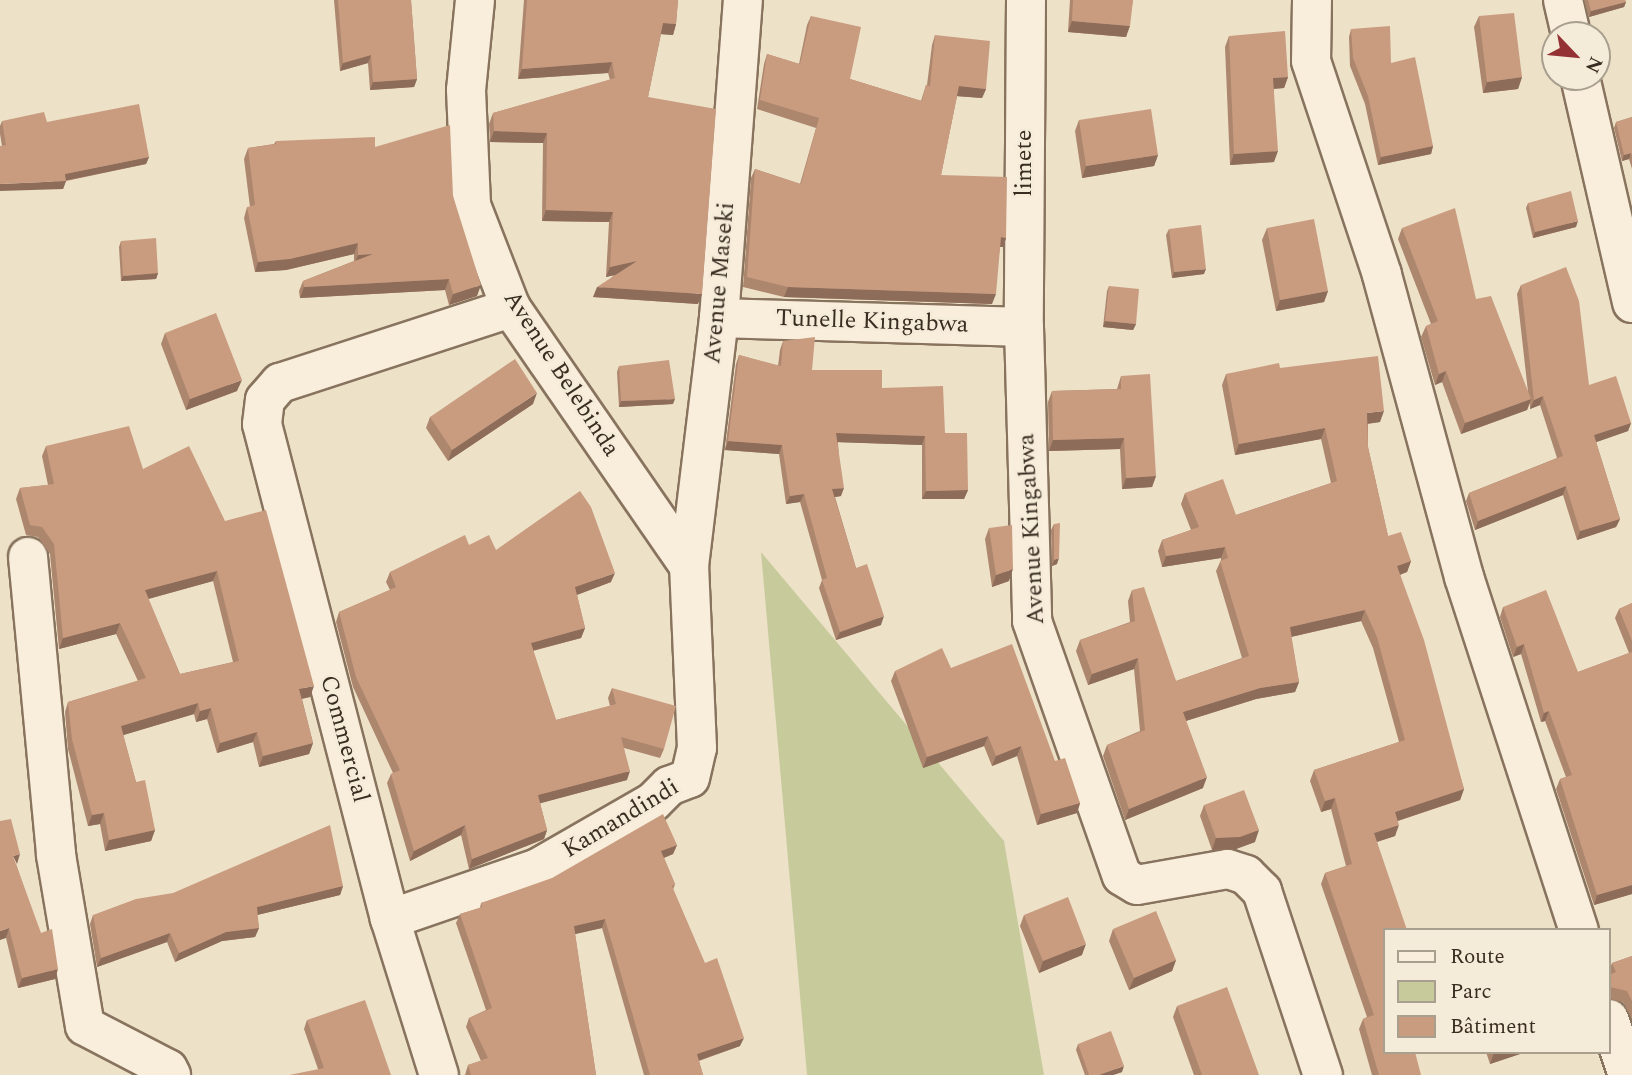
<!DOCTYPE html>
<html>
<head>
<meta charset="utf-8">
<style>
	body { margin:0 }
	#map { position:relative; width:1632px; height:1075px; overflow:hidden; background:#ede1c8; font-family:Spectral,serif }
	div>[style] { position:absolute }
	.green>* { inset:0; background:#c7cb9c }
	.roads { filter:drop-shadow(2px 0 #88735e) drop-shadow(-2px 0 #88735e) drop-shadow(0 2px #88735e) drop-shadow(0 -2px #88735e) }
	.street>* { height:38px; margin:-19px; padding:0 19px; transform-origin:19px; border-radius:19px; background:#f8eedb }
	.wall>* { inset:0; background:#ad866e }
	.shaded-wall>* { inset:0; background:#8d6d5a }
	.building>* { inset:0; background:#c99c80 }
	span { translate:-50% -50%; white-space:nowrap; text-align:center; line-height:1.15; -webkit-text-stroke:5px #f4ebd8; paint-order:stroke }
	.street-label { font-size:24px; color:#392c21 }
	.legend { position:absolute; left:1383px; top:928px; width:228px; height:126px; box-sizing:border-box; background:#f4ebd8; border:2px solid #a99f8f; margin:0; padding:9px 12px; list-style:none; font-size:21px; color:#392c21 }
	.legend li { display:flex; align-items:center; gap:14px; height:35px }
	.legend b { width:35px; border:2px solid #a99f8f }
	.north { position:absolute; left:1541px; top:21px; width:70px; height:70px; box-sizing:border-box; background:#f4ebd8; border:2px solid #a99f8f; border-radius:50%; rotate:116deg; font-size:19px; font-weight:700; line-height:28px; text-align:center; color:#392c21 }
	.north::after { content:''; display:block; margin:auto; width:24px; height:32px; background:#943135; clip-path:polygon(50% 0,100% 100%,50% 72%,0 100%) }
</style>
</head>
<body>
<div id="map">
	<div class="green">
		<i style="clip-path:polygon(761px 552px,1004px 841px,1044px 1075px,807px 1075px)"></i>
	</div>
	<div class="roads">
		<div class="street">
			<i style="left:475px;top:0;width:90px;rotate:95.7deg"></i>
			<i style="left:466px;top:90px;width:115px;rotate:87.5deg"></i>
			<i style="left:471px;top:205px;width:110px;rotate:68.8deg"></i>
			<i style="left:511px;top:308px;width:313px;rotate:55.4deg"></i>
			<i style="left:1026px;top:0;width:327px;rotate:90.4deg"></i>
			<i style="left:1024px;top:327px;width:294px;rotate:88.4deg"></i>
			<i style="left:1032px;top:621px;width:270px;rotate:70.6deg"></i>
			<i style="left:1122px;top:876px;width:17px;rotate:31deg"></i>
			<i style="left:1137px;top:885px;width:92px;rotate:-10deg"></i>
			<i style="left:1228px;top:869px;width:19px;rotate:18deg"></i>
			<i style="left:1246px;top:875px;width:23px;rotate:45deg"></i>
			<i style="left:1262px;top:891px;width:194px;rotate:71.7deg"></i>
			<i style="left:1312px;top:0;width:61px;rotate:90.9deg"></i>
			<i style="left:1311px;top:61px;width:225px;rotate:71.6deg"></i>
			<i style="left:1382px;top:275px;width:313px;rotate:74.8deg"></i>
			<i style="left:1464px;top:577px;width:371px;rotate:72deg"></i>
			<i style="left:1563px;top:0;width:36px;rotate:77deg"></i>
			<i style="left:1580px;top:77px;width:232px;rotate:77deg"></i>
			<i style="left:719px;top:318px;width:305px;rotate:1.7deg"></i>
			<i style="left:28px;top:557px;width:299px;rotate:84.6deg"></i>
			<i style="left:56px;top:855px;width:173px;rotate:80.4deg"></i>
			<i style="left:85px;top:1026px;width:93px;rotate:27.4deg"></i>
			<i style="left:168px;top:1069px;width:7px;rotate:63deg"></i>
			<i style="left:390px;top:919px;width:157px;rotate:-19deg"></i>
			<i style="left:538px;top:868px;width:133px;rotate:-29.9deg"></i>
			<i style="left:653px;top:802px;width:23px;rotate:-45deg"></i>
			<i style="left:669px;top:786px;width:22px;rotate:-21deg"></i>
			<i style="left:690px;top:778px;width:31px;rotate:-77deg"></i>
			<i style="left:697px;top:748px;width:182px;rotate:-92.5deg"></i>
			<i style="left:689px;top:566px;width:250px;rotate:-83.1deg"></i>
			<i style="left:719px;top:318px;width:319px;rotate:-85.7deg"></i>
			<i style="left:1609px;top:1019px;width:59px;rotate:71.3deg"></i>
			<i style="left:439px;top:1075px;width:164px;rotate:-107.4deg"></i>
			<i style="left:390px;top:919px;width:511px;rotate:-104.5deg"></i>
			<i style="left:262px;top:424px;width:24px;rotate:-83deg"></i>
			<i style="left:265px;top:400px;width:23px;rotate:-49deg"></i>
			<i style="left:280px;top:383px;width:243px;rotate:-18deg"></i>
		</div>
	</div>
	<div class="wall">
		<i style="clip-path:polygon(334px 0,411px 0,417px 79px,414px 87px,370px 90px,368px 63px,340px 71px)"></i>
		<i style="clip-path:polygon(524px 0,678px 0,676px 24px,673px 35px,661px 34px,648px 97px,698px 304px,593px 297px,614px 275px,606px 277px,609px 222px,542px 221px,543px 143px,490px 142px,489px 124px,493px 113px,610px 80px,608px 73px,518px 79px)"></i>
		<i style="clip-path:polygon(1070px 0,1133px 0,1126px 37px,1068px 32px)"></i>
		<i style="clip-path:polygon(1584px 0,1625px 0,1626px 2px,1624px 7px,1589px 17px)"></i>
		<i style="clip-path:polygon(811px 16px,850px 79px,921px 101px,926px 85px,927px 85px,932px 45px,935px 35px,986px 89px,982px 98px,957px 96px,941px 175px,1006px 238px,1003px 247px,1000px 247px,992px 304px,784px 297px,743px 287px,751px 178px,755px 169px,800px 184px,816px 128px,757px 109px,764px 64px,767px 54px,799px 64px,807px 25px)"></i>
		<i style="clip-path:polygon(1479px 16px,1522px 77px,1518px 89px,1483px 93px,1474px 27px)"></i>
		<i style="clip-path:polygon(1351px 29px,1391px 63px,1433px 146px,1431px 154px,1378px 165px,1365px 104px,1350px 66px,1349px 37px)"></i>
		<i style="clip-path:polygon(1229px 36px,1288px 77px,1284px 88px,1274px 89px,1274px 162px,1230px 165px,1225px 47px)"></i>
		<i style="clip-path:polygon(1632px 117px,1632px 169px,1629px 159px,1622px 161px,1614px 128px,1616px 122px)"></i>
		<i style="clip-path:polygon(1079px 120px,1158px 155px,1154px 166px,1082px 178px,1075px 131px)"></i>
		<i style="clip-path:polygon(2px 121px,47px 122px,149px 157px,146px 164px,66px 181px,63px 189px,2px 146px,0 134px,0 126px)"></i>
		<i style="clip-path:polygon(276px 141px,375px 147px,453px 196px,477px 296px,449px 305px,445px 290px,300px 298px,299px 291px,303px 281px,354px 261px,354px 254px,286px 270px,255px 272px,244px 218px,247px 207px,250px 207px,244px 159px,248px 148px,274px 144px)"></i>
		<i style="clip-path:polygon(1528px 203px,1576px 227px,1533px 238px,1526px 208px)"></i>
		<i style="clip-path:polygon(1267px 228px,1328px 291px,1324px 302px,1276px 311px,1262px 240px)"></i>
		<i style="clip-path:polygon(1402px 228px,1476px 299px,1528px 392px,1517px 294px,1521px 285px,1589px 385px,1631px 423px,1628px 431px,1596px 442px,1620px 519px,1616px 527px,1577px 540px,1563px 495px,1475px 530px,1466px 501px,1469px 493px,1557px 458px,1540px 405px,1530px 409px,1530px 403px,1527px 410px,1461px 434px,1442px 382px,1435px 385px,1421px 337px,1426px 326px,1431px 324px,1398px 239px)"></i>
		<i style="clip-path:polygon(1169px 229px,1204px 274px,1172px 278px,1166px 235px)"></i>
		<i style="clip-path:polygon(121px 241px,158px 273px,156px 279px,121px 281px,119px 247px)"></i>
		<i style="clip-path:polygon(1109px 286px,1136px 324px,1133px 330px,1103px 327px,1107px 291px)"></i>
		<i style="clip-path:polygon(165px 333px,237px 391px,186px 410px,161px 344px)"></i>
		<i style="clip-path:polygon(783px 341px,812px 370px,882px 388px,945px 433px,968px 490px,964px 499px,922px 499px,922px 445px,838px 442px,841px 496px,835px 497px,856px 568px,881px 625px,836px 640px,819px 588px,822px 580px,800px 502px,786px 504px,779px 454px,725px 450px,736px 364px,739px 355px,778px 366px,780px 350px)"></i>
		<i style="clip-path:polygon(619px 366px,673px 404px,619px 407px,617px 372px)"></i>
		<i style="clip-path:polygon(1280px 368px,1380px 422px,1368px 424px,1368px 447px,1388px 536px,1411px 561px,1407px 572px,1400px 575px,1464px 789px,1460px 800px,1398px 821px,1395px 836px,1377px 842px,1385px 930px,1385px 1052px,1421px 1075px,1372px 1075px,1359px 1029px,1363px 1019px,1367px 1017px,1321px 884px,1325px 873px,1346px 866px,1331px 809px,1321px 812px,1310px 781px,1314px 770px,1399px 742px,1373px 648px,1361px 621px,1291px 637px,1299px 682px,1295px 692px,1256px 699px,1186px 721px,1203px 788px,1125px 820px,1103px 756px,1107px 745px,1140px 731px,1134px 669px,1088px 685px,1076px 651px,1080px 640px,1130px 622px,1128px 601px,1132px 590px,1176px 681px,1242px 658px,1216px 571px,1221px 560px,1221px 558px,1162px 567px,1158px 551px,1162px 540px,1191px 530px,1181px 504px,1185px 493px,1236px 515px,1331px 483px,1321px 439px,1235px 455px,1222px 385px,1226px 374px)"></i>
		<i style="clip-path:polygon(1121px 376px,1156px 476px,1152px 487px,1122px 489px,1120px 449px,1049px 451px,1048px 402px,1052px 391px,1117px 389px)"></i>
		<i style="clip-path:polygon(533px 404px,448px 461px,426px 428px,430px 417px)"></i>
		<i style="clip-path:polygon(evenodd,46px 446px,143px 469px,310px 697px,302px 699px,313px 743px,309px 754px,259px 767px,253px 742px,217px 753px,207px 719px,196px 722px,194px 714px,123px 735px,136px 782px,155px 830px,151px 841px,105px 851px,100px 824px,88px 826px,68px 749px,65px 712px,68px 702px,138px 681px,116px 634px,59px 649px,50px 554px,38px 537px,26px 535px,16px 499px,20px 488px,48px 485px,42px 456px,46px 446px,213px 581px,233px 662px,180px 674px,148px 599px,213px 581px)"></i>
		<i style="clip-path:polygon(1054px 524px,1057px 564px,1052px 566px,1051px 530px)"></i>
		<i style="clip-path:polygon(989px 528px,1009px 581px,992px 587px,985px 539px)"></i>
		<i style="clip-path:polygon(469px 545px,496px 550px,611px 582px,577px 595px,585px 628px,581px 638px,533px 651px,556px 720px,610px 706px,608px 698px,612px 688px,664px 749px,660px 758px,624px 748px,627px 780px,540px 803px,547px 830px,544px 839px,469px 869px,461px 835px,410px 861px,387px 783px,391px 774px,393px 773px,353px 687px,336px 622px,339px 612px,390px 590px,386px 582px,390px 572px)"></i>
		<i style="clip-path:polygon(1632px 603px,1632px 894px,1594px 905px,1556px 789px,1560px 779px,1566px 777px,1545px 721px,1541px 722px,1521px 654px,1513px 657px,1500px 617px,1503px 607px,1578px 672px,1629px 653px,1615px 618px,1619px 609px)"></i>
		<i style="clip-path:polygon(951px 668px,1055px 761px,1080px 803px,1077px 813px,1037px 825px,1017px 756px,992px 766px,984px 746px,923px 768px,891px 681px,895px 671px)"></i>
		<i style="clip-path:polygon(1204px 805px,1255px 842px,1236px 849px,1212px 850px,1200px 816px)"></i>
		<i style="clip-path:polygon(677px 845px,673px 854px,664px 858px,675px 884px,673px 890px,740px 1046px,699px 1061px,703px 1075px,644px 1075px,602px 928px,575px 934px,596px 1075px,465px 1075px,468px 1065px,481px 1061px,466px 1027px,469px 1018px,486px 1010px,456px 923px,460px 914px,480px 908px,481px 903px)"></i>
		<i style="clip-path:polygon(16px 864px,55px 979px,18px 988px,6px 938px)"></i>
		<i style="clip-path:polygon(343px 886px,340px 895px,257px 915px,259px 928px,255px 937px,222px 941px,175px 962px,167px 942px,97px 967px,90px 924px,93px 915px)"></i>
		<i style="clip-path:polygon(1024px 915px,1082px 955px,1039px 973px,1020px 926px)"></i>
		<i style="clip-path:polygon(1113px 929px,1176px 960px,1172px 971px,1129px 990px,1109px 941px)"></i>
		<i style="clip-path:polygon(1632px 956px,1632px 1019px,1623px 1002px,1609px 999px,1609px 971px,1612px 963px)"></i>
		<i style="clip-path:polygon(1177px 1006px,1259px 1075px,1194px 1075px,1173px 1017px)"></i>
		<i style="clip-path:polygon(307px 1020px,391px 1075px,318px 1069px,304px 1029px)"></i>
		<i style="clip-path:polygon(1078px 1044px,1122px 1072px,1113px 1075px,1085px 1075px,1076px 1050px)"></i>
		<i style="clip-path:polygon(1486px 1052px,1526px 1052px,1490px 1064px)"></i>
	</div>
	<div class="shaded-wall">
		<i style="clip-path:polygon(1626px 2px,1624px 7px,1589px 17px,1591px 11px)"></i>
		<i style="clip-path:polygon(1072px 21px,1130px 26px,1126px 37px,1068px 32px)"></i>
		<i style="clip-path:polygon(663px 23px,676px 24px,673px 35px,659px 34px)"></i>
		<i style="clip-path:polygon(371px 55px,368px 63px,340px 71px,343px 63px)"></i>
		<i style="clip-path:polygon(612px 62px,608px 73px,518px 79px,522px 69px)"></i>
		<i style="clip-path:polygon(1288px 77px,1284px 88px,1269px 89px,1273px 78px)"></i>
		<i style="clip-path:polygon(1522px 77px,1518px 89px,1483px 93px,1487px 82px)"></i>
		<i style="clip-path:polygon(417px 79px,414px 87px,370px 90px,373px 82px)"></i>
		<i style="clip-path:polygon(959px 86px,986px 89px,982px 98px,955px 96px)"></i>
		<i style="clip-path:polygon(494px 131px,547px 133px,543px 143px,490px 142px)"></i>
		<i style="clip-path:polygon(1433px 146px,1431px 154px,1378px 165px,1381px 157px)"></i>
		<i style="clip-path:polygon(1278px 151px,1274px 162px,1230px 165px,1234px 154px)"></i>
		<i style="clip-path:polygon(1631px 153px,1629px 159px,1622px 161px,1624px 155px)"></i>
		<i style="clip-path:polygon(1158px 155px,1154px 166px,1082px 178px,1086px 166px)"></i>
		<i style="clip-path:polygon(149px 157px,146px 164px,63px 181px,65px 174px)"></i>
		<i style="clip-path:polygon(66px 181px,63px 189px,0 191px,0 184px)"></i>
		<i style="clip-path:polygon(546px 210px,613px 212px,609px 222px,542px 221px)"></i>
		<i style="clip-path:polygon(1578px 221px,1576px 227px,1533px 238px,1535px 232px)"></i>
		<i style="clip-path:polygon(1001px 237px,1006px 238px,1003px 247px,997px 247px)"></i>
		<i style="clip-path:polygon(358px 243px,354px 254px,286px 270px,255px 272px,258px 262px)"></i>
		<i style="clip-path:polygon(373px 254px,354px 265px,358px 255px)"></i>
		<i style="clip-path:polygon(637px 261px,633px 271px,606px 277px,610px 267px)"></i>
		<i style="clip-path:polygon(1206px 269px,1204px 274px,1172px 278px,1174px 272px)"></i>
		<i style="clip-path:polygon(158px 273px,156px 279px,121px 281px,123px 276px)"></i>
		<i style="clip-path:polygon(449px 279px,445px 290px,300px 298px,304px 287px)"></i>
		<i style="clip-path:polygon(481px 285px,477px 296px,449px 305px,453px 294px)"></i>
		<i style="clip-path:polygon(597px 287px,702px 294px,698px 304px,593px 297px)"></i>
		<i style="clip-path:polygon(788px 287px,996px 294px,992px 304px,784px 297px)"></i>
		<i style="clip-path:polygon(1328px 291px,1324px 302px,1276px 311px,1280px 300px)"></i>
		<i style="clip-path:polygon(1105px 321px,1136px 324px,1133px 330px,1103px 327px)"></i>
		<i style="clip-path:polygon(1446px 371px,1442px 382px,1435px 385px,1439px 374px)"></i>
		<i style="clip-path:polygon(242px 380px,237px 391px,186px 410px,190px 399px)"></i>
		<i style="clip-path:polygon(537px 393px,533px 404px,448px 461px,452px 450px)"></i>
		<i style="clip-path:polygon(1543px 396px,1540px 405px,1530px 409px,1534px 400px)"></i>
		<i style="clip-path:polygon(675px 399px,673px 404px,619px 407px,621px 401px)"></i>
		<i style="clip-path:polygon(1531px 399px,1527px 410px,1461px 434px,1465px 423px)"></i>
		<i style="clip-path:polygon(1384px 411px,1380px 422px,1363px 424px,1367px 413px)"></i>
		<i style="clip-path:polygon(1631px 423px,1628px 431px,1591px 444px,1594px 435px)"></i>
		<i style="clip-path:polygon(1325px 428px,1321px 439px,1235px 455px,1239px 444px)"></i>
		<i style="clip-path:polygon(836px 433px,925px 436px,922px 445px,833px 442px)"></i>
		<i style="clip-path:polygon(1124px 438px,1120px 449px,1049px 451px,1053px 440px)"></i>
		<i style="clip-path:polygon(728px 441px,782px 445px,779px 454px,725px 450px)"></i>
		<i style="clip-path:polygon(1156px 476px,1152px 487px,1122px 489px,1126px 478px)"></i>
		<i style="clip-path:polygon(1566px 486px,1563px 495px,1475px 530px,1478px 521px)"></i>
		<i style="clip-path:polygon(844px 488px,841px 496px,829px 498px,832px 489px)"></i>
		<i style="clip-path:polygon(968px 490px,964px 499px,922px 499px,926px 491px)"></i>
		<i style="clip-path:polygon(804px 494px,800px 502px,786px 504px,790px 496px)"></i>
		<i style="clip-path:polygon(1620px 519px,1616px 527px,1577px 540px,1580px 531px)"></i>
		<i style="clip-path:polygon(1225px 547px,1221px 558px,1162px 567px,1166px 556px)"></i>
		<i style="clip-path:polygon(1059px 558px,1057px 564px,1052px 566px,1054px 560px)"></i>
		<i style="clip-path:polygon(1411px 561px,1407px 572px,1393px 577px,1397px 566px)"></i>
		<i style="clip-path:polygon(1013px 569px,1009px 581px,992px 587px,996px 575px)"></i>
		<i style="clip-path:polygon(217px 571px,213px 581px,141px 601px,145px 590px)"></i>
		<i style="clip-path:polygon(615px 573px,611px 582px,571px 597px,575px 587px)"></i>
		<i style="clip-path:polygon(1365px 610px,1361px 621px,1286px 638px,1290px 627px)"></i>
		<i style="clip-path:polygon(884px 616px,881px 625px,836px 640px,840px 632px)"></i>
		<i style="clip-path:polygon(120px 623px,116px 634px,59px 649px,63px 638px)"></i>
		<i style="clip-path:polygon(585px 628px,581px 638px,527px 652px,531px 643px)"></i>
		<i style="clip-path:polygon(1524px 644px,1521px 654px,1513px 657px,1517px 647px)"></i>
		<i style="clip-path:polygon(1138px 658px,1134px 669px,1088px 685px,1092px 674px)"></i>
		<i style="clip-path:polygon(1299px 682px,1295px 692px,1256px 699px,1179px 723px,1183px 712px,1260px 688px)"></i>
		<i style="clip-path:polygon(314px 686px,310px 697px,295px 700px,299px 689px)"></i>
		<i style="clip-path:polygon(198px 703px,194px 714px,117px 737px,121px 726px)"></i>
		<i style="clip-path:polygon(211px 708px,207px 719px,196px 722px,200px 711px)"></i>
		<i style="clip-path:polygon(1549px 711px,1545px 721px,1541px 722px,1544px 713px)"></i>
		<i style="clip-path:polygon(257px 732px,253px 742px,217px 753px,220px 743px)"></i>
		<i style="clip-path:polygon(988px 736px,984px 746px,923px 768px,927px 757px)"></i>
		<i style="clip-path:polygon(313px 743px,309px 754px,259px 767px,263px 756px)"></i>
		<i style="clip-path:polygon(1021px 746px,1017px 756px,992px 766px,996px 756px)"></i>
		<i style="clip-path:polygon(630px 771px,627px 780px,534px 805px,538px 795px)"></i>
		<i style="clip-path:polygon(1207px 777px,1203px 788px,1125px 820px,1129px 809px)"></i>
		<i style="clip-path:polygon(1464px 789px,1460px 800px,1391px 823px,1395px 812px)"></i>
		<i style="clip-path:polygon(1335px 798px,1331px 809px,1321px 812px,1325px 801px)"></i>
		<i style="clip-path:polygon(1080px 803px,1077px 813px,1037px 825px,1041px 814px)"></i>
		<i style="clip-path:polygon(104px 813px,100px 824px,88px 826px,92px 815px)"></i>
		<i style="clip-path:polygon(465px 825px,461px 835px,410px 861px,414px 851px)"></i>
		<i style="clip-path:polygon(1399px 825px,1395px 836px,1370px 844px,1374px 833px)"></i>
		<i style="clip-path:polygon(155px 830px,151px 841px,105px 851px,109px 840px)"></i>
		<i style="clip-path:polygon(547px 830px,544px 839px,469px 869px,472px 859px)"></i>
		<i style="clip-path:polygon(1259px 830px,1255px 842px,1236px 849px,1212px 850px,1216px 838px)"></i>
		<i style="clip-path:polygon(677px 845px,673px 854px,658px 860px,661px 851px)"></i>
		<i style="clip-path:polygon(20px 854px,17px 864px,13px 856px)"></i>
		<i style="clip-path:polygon(1632px 885px,1632px 894px,1594px 905px,1597px 895px)"></i>
		<i style="clip-path:polygon(343px 886px,340px 895px,253px 916px,257px 907px)"></i>
		<i style="clip-path:polygon(605px 919px,602px 928px,571px 935px,574px 926px)"></i>
		<i style="clip-path:polygon(9px 928px,6px 938px,0 940px,0 931px)"></i>
		<i style="clip-path:polygon(259px 928px,255px 937px,222px 941px,175px 962px,179px 953px,226px 932px)"></i>
		<i style="clip-path:polygon(170px 933px,167px 942px,97px 967px,101px 958px)"></i>
		<i style="clip-path:polygon(1086px 944px,1082px 955px,1039px 973px,1043px 961px)"></i>
		<i style="clip-path:polygon(1176px 960px,1172px 971px,1129px 990px,1134px 978px)"></i>
		<i style="clip-path:polygon(58px 969px,55px 979px,18px 988px,22px 978px)"></i>
		<i style="clip-path:polygon(744px 1038px,740px 1046px,694px 1062px,697px 1054px)"></i>
		<i style="clip-path:polygon(1497px 1052px,1526px 1052px,1490px 1064px,1494px 1053px)"></i>
		<i style="clip-path:polygon(1124px 1066px,1122px 1072px,1113px 1075px,1099px 1075px)"></i>
	</div>
	<div class="building">
		<i style="clip-path:polygon(338px 0,411px 0,417px 79px,373px 82px,371px 55px,343px 63px)"></i>
		<i style="clip-path:polygon(527px 0,678px 0,676px 24px,663px 23px,648px 97px,716px 109px,702px 294px,597px 287px,637px 261px,610px 267px,613px 212px,546px 210px,547px 133px,494px 131px,493px 113px,615px 78px,612px 62px,522px 69px)"></i>
		<i style="clip-path:polygon(1073px 0,1133px 0,1130px 26px,1072px 21px)"></i>
		<i style="clip-path:polygon(1588px 0,1625px 0,1626px 2px,1591px 11px)"></i>
		<i style="clip-path:polygon(1514px 13px,1522px 77px,1487px 82px,1479px 16px)"></i>
		<i style="clip-path:polygon(811px 16px,861px 27px,850px 79px,922px 101px,926px 85px,930px 86px,935px 35px,990px 41px,986px 89px,959px 86px,941px 175px,1007px 177px,1006px 238px,1001px 237px,996px 294px,788px 287px,747px 277px,755px 169px,801px 184px,819px 118px,760px 100px,767px 54px,800px 64px)"></i>
		<i style="clip-path:polygon(1390px 26px,1391px 63px,1415px 57px,1433px 146px,1381px 157px,1368px 96px,1353px 58px,1351px 29px)"></i>
		<i style="clip-path:polygon(1285px 31px,1288px 77px,1273px 78px,1278px 151px,1234px 154px,1229px 36px)"></i>
		<i style="clip-path:polygon(139px 104px,149px 157px,65px 174px,66px 181px,0 184px,0 146px,6px 145px,2px 121px,44px 112px,47px 122px)"></i>
		<i style="clip-path:polygon(1151px 109px,1158px 155px,1086px 166px,1079px 120px)"></i>
		<i style="clip-path:polygon(1632px 117px,1632px 156px,1631px 153px,1624px 155px,1616px 122px)"></i>
		<i style="clip-path:polygon(450px 125px,453px 196px,481px 285px,453px 294px,449px 279px,304px 287px,303px 281px,373px 254px,358px 255px,358px 243px,290px 259px,258px 262px,247px 207px,255px 205px,248px 148px,276px 144px,276px 141px,375px 137px,375px 147px)"></i>
		<i style="clip-path:polygon(1571px 191px,1578px 221px,1535px 232px,1528px 203px)"></i>
		<i style="clip-path:polygon(1455px 208px,1476px 299px,1491px 296px,1531px 399px,1465px 423px,1446px 371px,1439px 374px,1426px 326px,1438px 321px,1402px 228px)"></i>
		<i style="clip-path:polygon(1314px 219px,1328px 291px,1280px 300px,1267px 228px)"></i>
		<i style="clip-path:polygon(1201px 225px,1206px 269px,1174px 272px,1169px 229px)"></i>
		<i style="clip-path:polygon(156px 238px,158px 273px,123px 276px,121px 241px)"></i>
		<i style="clip-path:polygon(1566px 267px,1579px 301px,1589px 385px,1616px 376px,1631px 423px,1594px 435px,1620px 519px,1580px 531px,1566px 486px,1478px 521px,1469px 493px,1563px 456px,1543px 396px,1534px 400px,1521px 285px)"></i>
		<i style="clip-path:polygon(1109px 286px,1139px 289px,1136px 324px,1105px 321px)"></i>
		<i style="clip-path:polygon(216px 313px,242px 380px,190px 399px,165px 333px)"></i>
		<i style="clip-path:polygon(815px 337px,812px 370px,882px 370px,882px 388px,943px 386px,945px 433px,967px 433px,968px 490px,926px 491px,925px 436px,836px 433px,844px 488px,832px 489px,856px 568px,867px 564px,884px 616px,840px 632px,822px 580px,827px 578px,804px 494px,790px 496px,782px 445px,728px 441px,739px 355px,781px 366px,783px 341px)"></i>
		<i style="clip-path:polygon(1378px 356px,1384px 411px,1367px 413px,1368px 447px,1388px 536px,1401px 532px,1411px 561px,1397px 566px,1424px 640px,1464px 789px,1395px 812px,1399px 825px,1374px 833px,1407px 930px,1385px 930px,1385px 1052px,1415px 1052px,1421px 1075px,1379px 1075px,1363px 1019px,1374px 1015px,1325px 873px,1352px 864px,1335px 798px,1325px 801px,1314px 770px,1405px 740px,1377px 637px,1365px 610px,1290px 627px,1299px 682px,1260px 688px,1183px 712px,1207px 777px,1129px 809px,1107px 745px,1145px 730px,1138px 658px,1092px 674px,1080px 640px,1135px 621px,1132px 590px,1144px 587px,1176px 681px,1249px 656px,1220px 561px,1228px 558px,1225px 547px,1166px 556px,1162px 540px,1199px 527px,1185px 493px,1223px 479px,1236px 515px,1337px 481px,1325px 428px,1239px 444px,1226px 374px,1279px 363px,1280px 368px)"></i>
		<i style="clip-path:polygon(515px 359px,537px 393px,452px 450px,430px 417px)"></i>
		<i style="clip-path:polygon(669px 360px,675px 399px,621px 401px,619px 366px)"></i>
		<i style="clip-path:polygon(1150px 374px,1156px 476px,1126px 478px,1124px 438px,1053px 440px,1052px 391px,1121px 389px,1121px 376px)"></i>
		<i style="clip-path:polygon(evenodd,129px 426px,143px 469px,189px 446px,225px 521px,266px 510px,314px 686px,299px 689px,313px 743px,263px 756px,257px 732px,220px 743px,211px 708px,200px 711px,198px 703px,121px 726px,136px 782px,145px 780px,155px 830px,109px 840px,104px 813px,92px 815px,72px 739px,68px 702px,146px 678px,120px 623px,63px 638px,54px 544px,42px 527px,30px 525px,20px 488px,54px 484px,46px 446px,129px 426px,217px 571px,239px 661px,180px 674px,145px 590px,217px 571px)"></i>
		<i style="clip-path:polygon(580px 491px,591px 507px,615px 573px,575px 587px,585px 628px,531px 643px,556px 720px,616px 704px,612px 688px,676px 706px,664px 749px,621px 737px,630px 771px,538px 795px,547px 830px,472px 859px,465px 825px,414px 851px,391px 774px,400px 770px,356px 677px,339px 612px,396px 587px,390px 572px,465px 535px,469px 545px,489px 535px,496px 550px)"></i>
		<i style="clip-path:polygon(1060px 523px,1059px 558px,1054px 560px,1054px 524px)"></i>
		<i style="clip-path:polygon(1012px 525px,1013px 569px,996px 575px,989px 528px)"></i>
		<i style="clip-path:polygon(1546px 590px,1578px 672px,1632px 652px,1632px 885px,1597px 895px,1560px 779px,1572px 775px,1549px 711px,1544px 713px,1524px 644px,1517px 647px,1503px 607px)"></i>
		<i style="clip-path:polygon(1632px 603px,1632px 641px,1619px 609px)"></i>
		<i style="clip-path:polygon(1012px 644px,1055px 761px,1065px 758px,1080px 803px,1041px 814px,1021px 746px,996px 756px,988px 736px,927px 757px,895px 671px,942px 648px,951px 668px)"></i>
		<i style="clip-path:polygon(1244px 790px,1259px 830px,1240px 837px,1216px 838px,1204px 805px)"></i>
		<i style="clip-path:polygon(663px 814px,677px 845px,661px 851px,675px 884px,672px 886px,705px 963px,717px 958px,744px 1038px,697px 1054px,703px 1075px,650px 1075px,605px 919px,574px 926px,596px 1075px,471px 1075px,468px 1065px,488px 1058px,469px 1018px,492px 1008px,460px 914px,482px 907px,481px 903px,552px 878px)"></i>
		<i style="clip-path:polygon(11px 819px,20px 854px,13px 856px,41px 933px,52px 929px,58px 969px,22px 978px,9px 928px,0 931px,0 821px)"></i>
		<i style="clip-path:polygon(330px 825px,343px 886px,257px 907px,259px 928px,226px 932px,179px 953px,170px 933px,101px 958px,93px 915px,136px 899px,173px 893px)"></i>
		<i style="clip-path:polygon(1068px 897px,1086px 944px,1043px 961px,1024px 915px)"></i>
		<i style="clip-path:polygon(1156px 911px,1176px 960px,1134px 978px,1113px 929px)"></i>
		<i style="clip-path:polygon(1632px 956px,1632px 1001px,1627px 991px,1610px 987px,1609px 985px,1609px 975px,1616px 972px,1612px 963px)"></i>
		<i style="clip-path:polygon(1227px 987px,1259px 1075px,1202px 1075px,1177px 1006px)"></i>
		<i style="clip-path:polygon(365px 1000px,391px 1075px,289px 1075px,324px 1068px,307px 1020px)"></i>
		<i style="clip-path:polygon(1111px 1031px,1124px 1066px,1099px 1075px,1089px 1075px,1078px 1044px)"></i>
	</div>
	<div class="street-label">
		<span style="left:1025px;top:163px;rotate:-90deg">limete</span>
		<span style="left:720px;top:283px;rotate:-85deg">Avenue Maseki</span>
		<span style="left:872px;top:322px;rotate:2deg">Tunelle Kingabwa</span>
		<span style="left:561px;top:374px;rotate:57deg">Avenue Belebinda</span>
		<span style="left:1032px;top:529px;rotate:-93deg">Avenue Kingabwa</span>
		<span style="left:344px;top:739px;rotate:75deg">Commercial</span>
		<span style="left:621px;top:819px;rotate:-31deg">Kamandindi</span>
	</div>
	<ul class="legend">
	<li><b style="height:9px;background:#f8eedb"></b>Route</li>
	<li><b style="height:19px;background:#c7cb9c"></b>Parc</li>
	<li><b style="height:19px;background:#c99c80"></b>Bâtiment</li>
	</ul>
	<div class="north">N</div>
</div>
</body>
</html>
